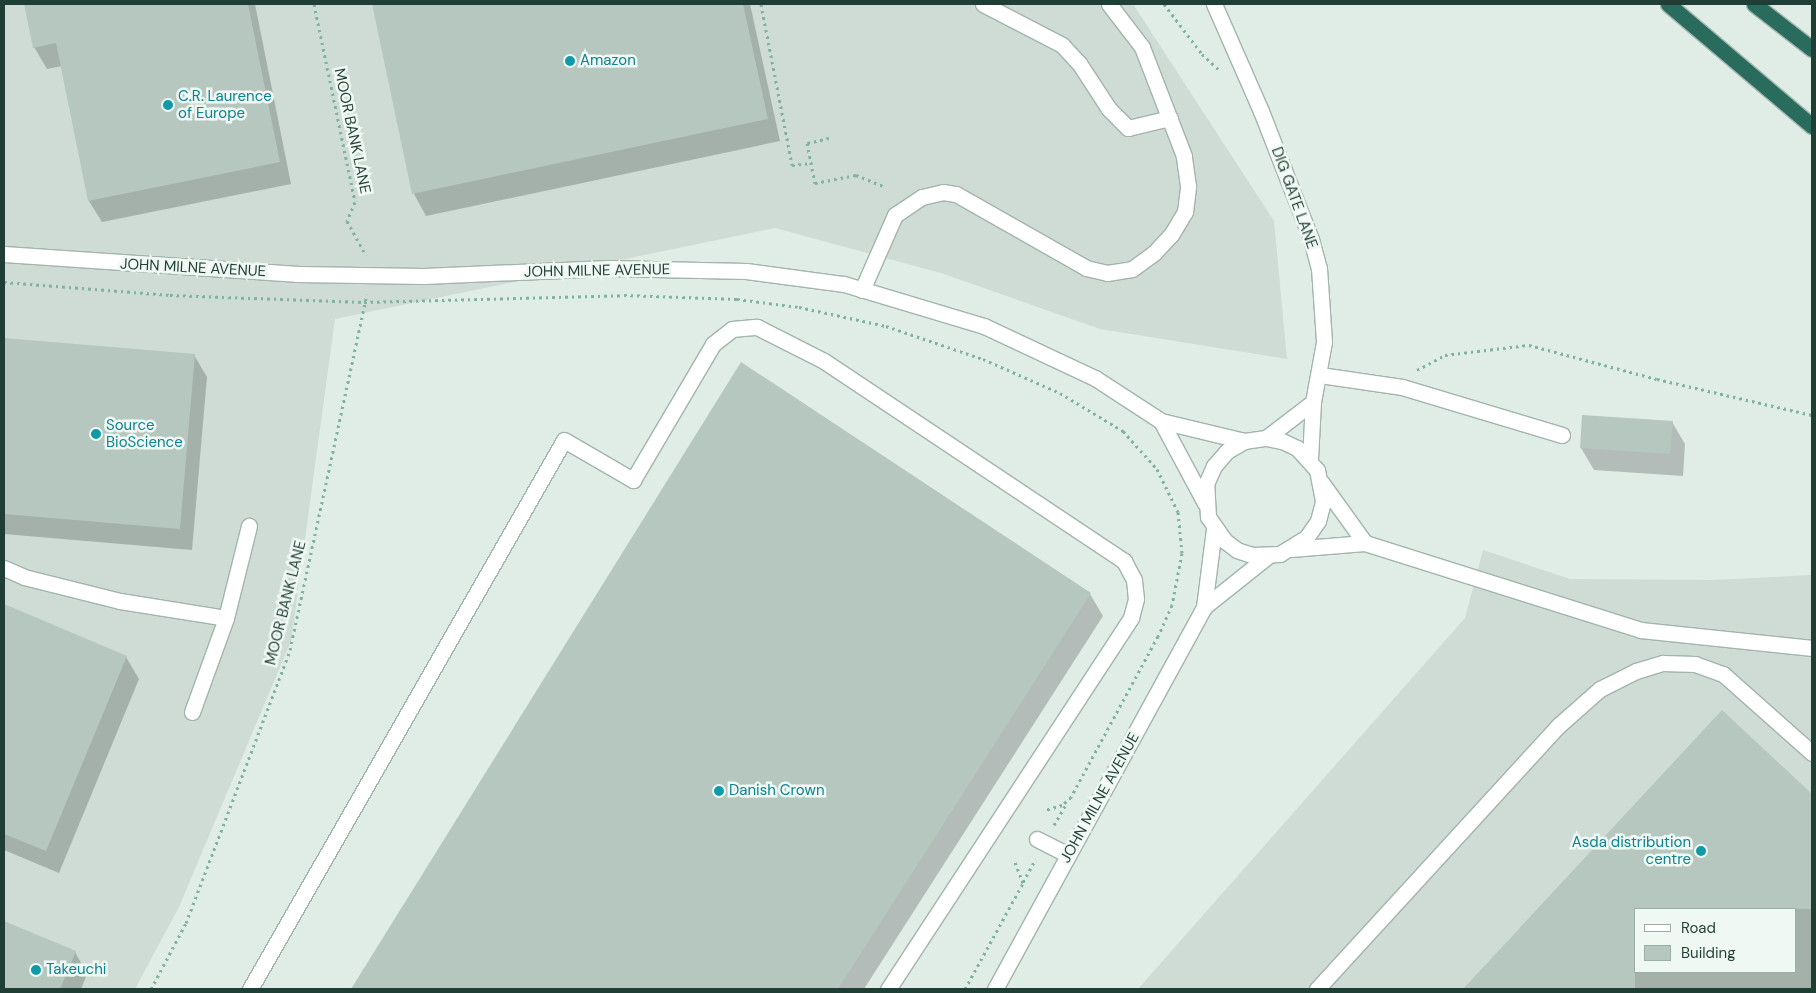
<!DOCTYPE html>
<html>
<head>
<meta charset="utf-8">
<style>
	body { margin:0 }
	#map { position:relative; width:1816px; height:993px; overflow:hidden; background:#e0ece6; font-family:"DM Sans",sans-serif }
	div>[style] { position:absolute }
	.built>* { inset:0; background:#cedcd5 }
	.shadow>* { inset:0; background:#0003 }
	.building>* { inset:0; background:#b5c7bf }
	.path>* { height:3px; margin-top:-1.5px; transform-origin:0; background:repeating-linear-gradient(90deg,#7eb2a1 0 2.5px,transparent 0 6.5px) }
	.roads { filter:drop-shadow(1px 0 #a2b4ad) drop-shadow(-1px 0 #a2b4ad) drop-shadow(0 1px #a2b4ad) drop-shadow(0 -1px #a2b4ad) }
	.lane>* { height:15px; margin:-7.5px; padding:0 7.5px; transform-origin:7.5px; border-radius:7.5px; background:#fff }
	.street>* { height:15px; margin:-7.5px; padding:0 7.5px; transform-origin:7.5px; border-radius:7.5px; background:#fff }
	.highway>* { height:15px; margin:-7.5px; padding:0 7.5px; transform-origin:7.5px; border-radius:7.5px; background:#296c5d }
	.dots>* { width:14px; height:14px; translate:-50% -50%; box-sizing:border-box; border:2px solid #f0f8f4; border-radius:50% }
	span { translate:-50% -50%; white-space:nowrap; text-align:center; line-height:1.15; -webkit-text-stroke:5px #f0f8f4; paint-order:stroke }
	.culture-label { font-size:15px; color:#0d838f }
	.left { translate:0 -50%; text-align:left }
	.right { translate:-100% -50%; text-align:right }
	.street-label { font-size:15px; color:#1f3e35 }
	.frame { position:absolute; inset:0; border:5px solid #1f3e35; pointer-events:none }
	.legend { position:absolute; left:1634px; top:908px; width:162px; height:65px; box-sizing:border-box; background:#f0f8f4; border:1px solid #9caea8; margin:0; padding:6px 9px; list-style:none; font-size:15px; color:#1f3e35 }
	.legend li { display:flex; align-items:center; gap:10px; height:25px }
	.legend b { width:25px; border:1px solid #9caea8 }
</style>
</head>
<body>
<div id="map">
	<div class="built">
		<i style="clip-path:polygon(4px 4px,1133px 4px,1274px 221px,1287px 359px,1100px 329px,941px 273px,775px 228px,335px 319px,291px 641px,179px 907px,135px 989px,4px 989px)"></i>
		<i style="clip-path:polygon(evenodd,1483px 550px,1570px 579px,1714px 580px,1812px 575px,1812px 989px,1138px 989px,1465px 618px,1483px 550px,1635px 909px,1795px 909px,1795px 972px,1635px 972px,1635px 909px)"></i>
	</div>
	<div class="shadow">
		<i style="clip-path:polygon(26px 4px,255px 4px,291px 184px,102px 222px,89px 201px,62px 66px,47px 69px,34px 47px)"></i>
		<i style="clip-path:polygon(373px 4px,750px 4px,780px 141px,426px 216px,414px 194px)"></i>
		<i style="clip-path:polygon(4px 339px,194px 355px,207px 377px,192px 550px,4px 534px)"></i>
		<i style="clip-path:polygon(742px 364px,1090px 594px,1103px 616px,864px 989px,352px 989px)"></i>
		<i style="clip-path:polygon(1583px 416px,1672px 422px,1685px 444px,1683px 476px,1594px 470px,1581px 448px)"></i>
		<i style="clip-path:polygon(4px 605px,126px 657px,139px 679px,59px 873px,4px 850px)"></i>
		<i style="clip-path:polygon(evenodd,1722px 711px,1812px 795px,1812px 989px,1464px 989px,1722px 711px,1635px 909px,1795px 909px,1795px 972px,1635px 972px,1635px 909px)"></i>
		<i style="clip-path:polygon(4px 922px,75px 952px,87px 974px,81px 989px,4px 989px)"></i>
	</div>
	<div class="building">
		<i style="clip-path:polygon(24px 4px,248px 4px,280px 162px,88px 201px,56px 43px,33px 48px)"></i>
		<i style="clip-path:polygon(372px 4px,743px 4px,768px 119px,412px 194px)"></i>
		<i style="clip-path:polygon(4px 338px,195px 354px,180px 529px,4px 514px)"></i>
		<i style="clip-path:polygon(741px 362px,1091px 593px,838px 989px,351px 989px)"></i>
		<i style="clip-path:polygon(1582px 415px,1673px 421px,1670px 454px,1580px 448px)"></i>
		<i style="clip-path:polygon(4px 604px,127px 656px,46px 851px,4px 834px)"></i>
		<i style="clip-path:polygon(1722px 710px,1812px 794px,1812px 909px,1635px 909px,1635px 989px,1463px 989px)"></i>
		<i style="clip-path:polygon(4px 921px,76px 951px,60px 989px,4px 989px)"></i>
	</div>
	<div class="path">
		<i style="left:314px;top:4px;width:202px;rotate:78.3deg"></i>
		<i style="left:355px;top:202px;width:21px;rotate:113deg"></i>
		<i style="left:347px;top:221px;width:39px;rotate:61deg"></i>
		<i style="left:761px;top:4px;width:164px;rotate:79.1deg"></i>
		<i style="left:792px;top:165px;width:18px;rotate:-6deg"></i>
		<i style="left:1164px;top:4px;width:63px;rotate:52.8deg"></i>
		<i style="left:1202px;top:54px;width:26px;rotate:43deg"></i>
		<i style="left:829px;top:138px;width:23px;rotate:167deg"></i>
		<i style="left:807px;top:143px;width:41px;rotate:78.7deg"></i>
		<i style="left:815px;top:183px;width:42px;rotate:-11deg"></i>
		<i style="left:856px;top:175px;width:29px;rotate:22deg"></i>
		<i style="left:4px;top:282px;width:167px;rotate:4.5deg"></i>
		<i style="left:170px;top:295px;width:194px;rotate:2.1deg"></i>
		<i style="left:364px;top:302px;width:260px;rotate:-1.5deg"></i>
		<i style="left:624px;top:295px;width:113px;rotate:2deg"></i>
		<i style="left:737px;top:299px;width:63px;rotate:7.4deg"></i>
		<i style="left:799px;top:307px;width:89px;rotate:12.3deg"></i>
		<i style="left:886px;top:326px;width:102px;rotate:18.8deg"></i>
		<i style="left:983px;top:359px;width:84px;rotate:23.8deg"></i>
		<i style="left:1060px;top:393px;width:74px;rotate:31.1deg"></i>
		<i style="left:1123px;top:431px;width:51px;rotate:48.2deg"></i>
		<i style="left:1157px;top:469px;width:48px;rotate:64deg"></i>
		<i style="left:1178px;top:512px;width:41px;rotate:84.4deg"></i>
		<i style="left:1182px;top:553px;width:53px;rotate:100.9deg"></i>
		<i style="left:1172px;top:605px;width:34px;rotate:114deg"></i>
		<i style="left:1158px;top:636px;width:183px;rotate:118.4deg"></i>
		<i style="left:1071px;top:797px;width:12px;rotate:138deg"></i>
		<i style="left:1062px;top:805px;width:17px;rotate:163deg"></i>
		<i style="left:1417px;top:370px;width:32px;rotate:-28deg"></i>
		<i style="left:1445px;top:355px;width:85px;rotate:-6.8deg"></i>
		<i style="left:1529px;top:345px;width:132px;rotate:14.9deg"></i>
		<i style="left:1657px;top:379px;width:159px;rotate:13.1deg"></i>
		<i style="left:1054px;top:825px;width:24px;rotate:-60deg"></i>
		<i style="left:1023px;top:882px;width:26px;rotate:-61deg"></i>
		<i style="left:151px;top:989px;width:75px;rotate:-62.1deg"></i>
		<i style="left:186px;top:923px;width:292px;rotate:-69.1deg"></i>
		<i style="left:290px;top:650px;width:364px;rotate:-77.8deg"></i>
		<i style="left:965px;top:989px;width:121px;rotate:-61.3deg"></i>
		<i style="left:1023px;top:883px;width:25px;rotate:-111deg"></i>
	</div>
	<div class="roads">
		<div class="lane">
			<i style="left:983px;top:4px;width:89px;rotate:27.4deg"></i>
			<i style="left:1062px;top:45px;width:25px;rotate:47deg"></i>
			<i style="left:1079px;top:63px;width:55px;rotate:56.9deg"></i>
			<i style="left:1109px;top:109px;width:27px;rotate:45deg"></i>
			<i style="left:1128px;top:128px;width:43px;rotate:-13.4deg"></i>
			<i style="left:862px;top:290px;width:82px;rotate:-66.3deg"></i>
			<i style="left:895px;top:215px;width:32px;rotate:-34deg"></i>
			<i style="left:922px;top:197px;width:22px;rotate:-13deg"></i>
			<i style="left:943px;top:192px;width:13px;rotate:9deg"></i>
			<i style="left:956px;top:194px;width:150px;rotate:29.6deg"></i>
			<i style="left:1086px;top:268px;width:22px;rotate:13deg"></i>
			<i style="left:1107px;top:273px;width:25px;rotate:-9deg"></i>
			<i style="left:1132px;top:269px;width:27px;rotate:-36deg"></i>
			<i style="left:1154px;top:253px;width:25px;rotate:-47deg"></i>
			<i style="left:1171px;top:235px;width:27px;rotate:-59deg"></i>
			<i style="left:1185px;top:212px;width:26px;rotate:-83deg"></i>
			<i style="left:1188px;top:186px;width:30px;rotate:-98deg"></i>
			<i style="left:1184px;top:156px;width:117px;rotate:-111.1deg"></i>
			<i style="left:1142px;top:47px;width:54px;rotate:-127.5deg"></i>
			<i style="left:1320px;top:375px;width:83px;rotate:8.3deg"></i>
			<i style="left:1402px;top:387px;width:167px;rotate:16.7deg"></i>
			<i style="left:1321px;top:482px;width:75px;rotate:54.2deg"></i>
			<i style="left:1291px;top:549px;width:74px;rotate:-4.6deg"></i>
			<i style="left:1365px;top:543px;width:289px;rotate:17.5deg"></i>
			<i style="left:1641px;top:630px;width:172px;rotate:6deg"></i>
			<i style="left:4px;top:568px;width:22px;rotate:24deg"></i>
			<i style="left:24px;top:577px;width:99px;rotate:14deg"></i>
			<i style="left:120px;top:601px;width:107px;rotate:9.1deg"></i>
			<i style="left:192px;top:712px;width:100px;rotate:-70.1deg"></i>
			<i style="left:226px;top:618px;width:95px;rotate:-76deg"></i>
			<i style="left:1037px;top:839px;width:35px;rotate:27deg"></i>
			<i style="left:250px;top:989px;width:632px;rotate:-60.23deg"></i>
			<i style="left:564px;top:440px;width:80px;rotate:30.1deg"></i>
			<i style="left:633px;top:480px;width:158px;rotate:-59.5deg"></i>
			<i style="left:713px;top:344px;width:24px;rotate:-38deg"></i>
			<i style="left:732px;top:329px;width:25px;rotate:-5deg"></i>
			<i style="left:757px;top:327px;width:75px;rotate:26.9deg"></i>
			<i style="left:824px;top:361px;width:361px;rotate:33.7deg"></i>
			<i style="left:1124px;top:561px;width:21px;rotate:62deg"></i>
			<i style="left:1134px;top:580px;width:19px;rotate:84deg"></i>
			<i style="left:1136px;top:599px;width:20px;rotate:105deg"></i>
			<i style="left:1131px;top:618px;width:443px;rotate:123.2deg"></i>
			<i style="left:1317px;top:989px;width:357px;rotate:-47.5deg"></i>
			<i style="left:1558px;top:726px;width:56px;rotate:-41.4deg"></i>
			<i style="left:1600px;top:689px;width:40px;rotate:-26.6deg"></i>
			<i style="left:1636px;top:671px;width:28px;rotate:-17deg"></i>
			<i style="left:1663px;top:663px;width:32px;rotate:2deg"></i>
			<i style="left:1695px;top:664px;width:30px;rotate:20deg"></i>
			<i style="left:1723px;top:674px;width:119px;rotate:41.6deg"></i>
		</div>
		<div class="street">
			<i style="left:1214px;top:4px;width:117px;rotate:66.3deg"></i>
			<i style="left:1261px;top:111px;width:137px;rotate:68.7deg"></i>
			<i style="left:1311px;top:239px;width:30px;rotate:75deg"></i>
			<i style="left:1319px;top:268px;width:74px;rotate:86.1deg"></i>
			<i style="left:1324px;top:342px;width:61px;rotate:100.4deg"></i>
			<i style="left:4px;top:254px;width:295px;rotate:3.9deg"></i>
			<i style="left:298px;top:274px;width:126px;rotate:0.9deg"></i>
			<i style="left:424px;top:276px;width:185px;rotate:-2.5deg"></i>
			<i style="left:609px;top:268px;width:137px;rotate:1.3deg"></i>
			<i style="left:746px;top:271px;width:99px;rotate:7.6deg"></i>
			<i style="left:844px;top:284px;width:146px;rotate:16.7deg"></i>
			<i style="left:984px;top:326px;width:123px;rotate:25.1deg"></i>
			<i style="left:1095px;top:378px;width:79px;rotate:33.1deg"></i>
			<i style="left:1161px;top:421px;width:85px;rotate:13.5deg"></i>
			<i style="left:1244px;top:441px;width:22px;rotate:-8deg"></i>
			<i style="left:1266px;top:438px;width:16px;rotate:11deg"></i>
			<i style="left:1282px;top:441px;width:17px;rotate:25deg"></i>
			<i style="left:1297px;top:448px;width:30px;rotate:48deg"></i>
			<i style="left:1317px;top:470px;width:33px;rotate:79deg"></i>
			<i style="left:1323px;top:502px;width:20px;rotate:105deg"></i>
			<i style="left:1318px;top:521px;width:19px;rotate:125deg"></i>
			<i style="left:1307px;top:537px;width:32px;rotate:148deg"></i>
			<i style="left:1280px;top:554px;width:28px;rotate:178deg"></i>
			<i style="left:1252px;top:555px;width:16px;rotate:-162deg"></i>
			<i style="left:1237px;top:550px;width:15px;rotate:-143deg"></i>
			<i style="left:1225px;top:541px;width:29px;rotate:-125deg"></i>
			<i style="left:1208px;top:517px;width:33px;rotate:-93deg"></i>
			<i style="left:1206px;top:484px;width:20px;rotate:-66deg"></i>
			<i style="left:1214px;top:466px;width:20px;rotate:-49deg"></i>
			<i style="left:1227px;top:451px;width:20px;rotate:-30deg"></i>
			<i style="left:1161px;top:421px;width:93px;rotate:61.8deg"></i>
			<i style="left:1266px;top:438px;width:59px;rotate:-37.5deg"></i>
			<i style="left:1313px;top:402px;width:58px;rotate:93deg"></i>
			<i style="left:1204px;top:607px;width:82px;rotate:-38.6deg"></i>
			<i style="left:995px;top:989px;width:435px;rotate:-61.3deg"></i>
			<i style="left:1204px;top:607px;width:79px;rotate:-82.7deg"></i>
		</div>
		<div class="highway">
			<i style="left:1668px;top:4px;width:189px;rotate:40.3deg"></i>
			<i style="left:1754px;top:4px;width:73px;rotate:37.8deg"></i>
		</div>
	</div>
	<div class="dots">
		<i style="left:570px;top:61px;background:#0f9aa8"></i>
		<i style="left:168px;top:105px;background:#0f9aa8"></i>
		<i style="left:96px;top:434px;background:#0f9aa8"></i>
		<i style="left:719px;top:791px;background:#0f9aa8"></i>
		<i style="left:1701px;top:851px;background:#0f9aa8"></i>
		<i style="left:36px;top:970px;background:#0f9aa8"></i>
	</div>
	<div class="culture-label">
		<span class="left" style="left:580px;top:61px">Amazon</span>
		<span class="left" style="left:178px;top:105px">C.R. Laurence<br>of Europe</span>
		<span class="left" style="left:106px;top:434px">Source<br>BioScience</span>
		<span class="left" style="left:729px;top:791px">Danish Crown</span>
		<span class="right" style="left:1691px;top:851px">Asda distribution<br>centre</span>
		<span class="left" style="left:46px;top:970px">Takeuchi</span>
	</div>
	<div class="street-label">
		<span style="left:352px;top:131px;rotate:78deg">MOOR BANK LANE</span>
		<span style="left:1294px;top:198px;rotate:70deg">DIG GATE LANE</span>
		<span style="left:193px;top:268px;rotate:3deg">JOHN MILNE AVENUE</span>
		<span style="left:597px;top:271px;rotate:-1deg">JOHN MILNE AVENUE</span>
		<span style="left:286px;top:603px;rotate:-76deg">MOOR BANK LANE</span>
		<span style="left:1100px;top:798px;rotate:-61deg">JOHN MILNE AVENUE</span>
	</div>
	<div class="frame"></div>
	<ul class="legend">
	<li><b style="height:6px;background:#fff"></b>Road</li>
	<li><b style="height:14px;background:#b5c7bf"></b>Building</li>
	</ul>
</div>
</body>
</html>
